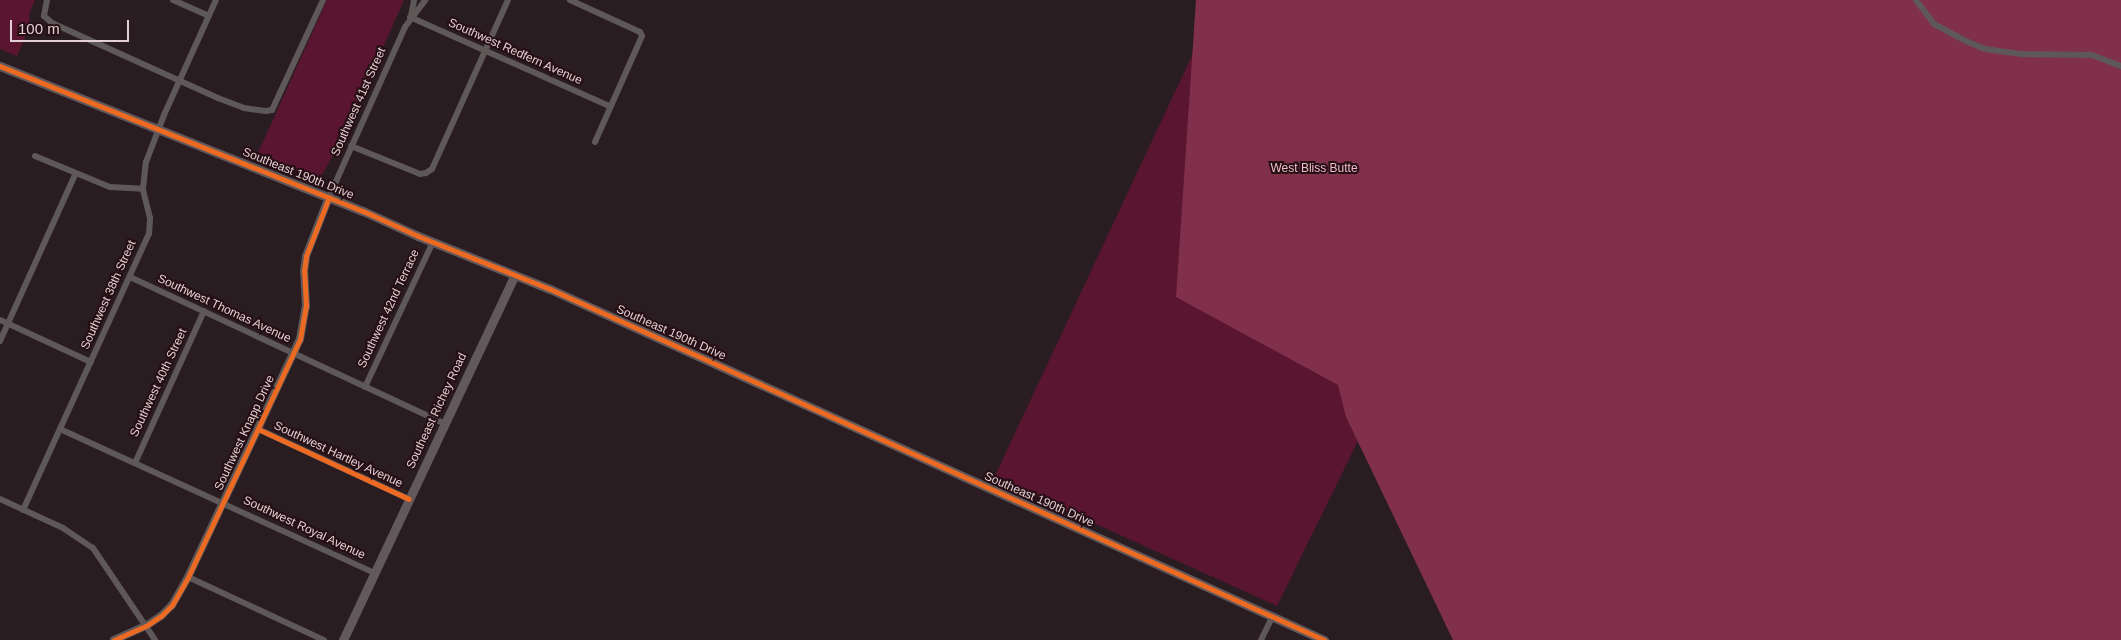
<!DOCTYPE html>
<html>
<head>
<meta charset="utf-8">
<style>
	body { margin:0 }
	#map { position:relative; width:2121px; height:640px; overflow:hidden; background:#2a1d21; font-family:Arial,sans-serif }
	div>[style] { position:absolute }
	.green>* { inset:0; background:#5a1530 }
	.forest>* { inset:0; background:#80304b }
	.minor>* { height:6px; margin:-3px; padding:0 3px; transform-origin:3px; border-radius:3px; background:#5e5859 }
	.tertiary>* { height:8px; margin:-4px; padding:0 4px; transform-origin:4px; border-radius:4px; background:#5e5859 }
	.secondary>* { height:9px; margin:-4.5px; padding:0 4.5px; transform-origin:4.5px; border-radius:4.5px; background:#61595c }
	.cycleway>* { height:5px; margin:-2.5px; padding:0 2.5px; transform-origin:2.5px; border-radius:2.5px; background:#ed6a23 }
	span { translate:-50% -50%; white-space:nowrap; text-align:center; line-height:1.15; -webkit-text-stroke:4px #260e15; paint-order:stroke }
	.street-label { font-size:12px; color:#e2d0d4 }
	.park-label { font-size:12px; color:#f1bdca }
	.scale { position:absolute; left:10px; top:20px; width:119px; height:22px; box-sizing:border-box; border:2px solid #e2d0d4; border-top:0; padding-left:6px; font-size:15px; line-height:18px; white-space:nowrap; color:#e2d0d4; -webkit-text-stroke:4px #260e15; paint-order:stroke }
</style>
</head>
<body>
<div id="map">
	<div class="green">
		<i style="clip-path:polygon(0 0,35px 0,29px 14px,30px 26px,17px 56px,0 49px)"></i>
		<i style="clip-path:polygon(327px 0,404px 0,362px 95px,331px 159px,319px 180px,257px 155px)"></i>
		<i style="clip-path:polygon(1218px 0,1574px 0,1277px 606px,994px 478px)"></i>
	</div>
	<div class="forest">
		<i style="clip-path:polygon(1196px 0,2121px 0,2121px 640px,1453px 640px,1346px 417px,1338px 385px,1176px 297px)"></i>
	</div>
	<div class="minor">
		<i style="left:47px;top:0;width:16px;rotate:101deg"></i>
		<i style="left:44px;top:16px;width:11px;rotate:41deg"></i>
		<i style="left:52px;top:23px;width:182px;rotate:24.3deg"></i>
		<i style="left:218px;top:98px;width:28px;rotate:21deg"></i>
		<i style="left:244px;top:108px;width:22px;rotate:8deg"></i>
		<i style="left:266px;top:111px;width:6px;rotate:-9deg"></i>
		<i style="left:272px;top:110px;width:121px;rotate:-65.1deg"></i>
		<i style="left:173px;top:0;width:39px;rotate:24deg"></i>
		<i style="left:570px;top:0;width:77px;rotate:24.6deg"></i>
		<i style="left:640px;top:32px;width:4px;rotate:63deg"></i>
		<i style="left:642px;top:36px;width:116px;rotate:113.9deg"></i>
		<i style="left:1916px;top:0;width:30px;rotate:53deg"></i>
		<i style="left:1934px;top:24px;width:38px;rotate:28deg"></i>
		<i style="left:1968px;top:42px;width:18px;rotate:22deg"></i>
		<i style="left:1985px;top:49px;width:37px;rotate:8deg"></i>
		<i style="left:2022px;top:54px;width:70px;rotate:0.8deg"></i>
		<i style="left:2092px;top:55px;width:31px;rotate:21deg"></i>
		<i style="left:411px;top:16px;width:16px;rotate:-79deg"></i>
		<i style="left:410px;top:17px;width:220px;rotate:24.1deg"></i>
		<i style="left:351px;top:146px;width:74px;rotate:22.1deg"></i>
		<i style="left:420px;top:174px;width:6px;rotate:-9deg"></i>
		<i style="left:426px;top:173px;width:7px;rotate:-34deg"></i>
		<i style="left:432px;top:169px;width:185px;rotate:-65.8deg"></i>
		<i style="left:35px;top:156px;width:81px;rotate:22.5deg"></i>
		<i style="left:110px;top:187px;width:33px;rotate:3deg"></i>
		<i style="left:329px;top:197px;width:186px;rotate:-65.9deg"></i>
		<i style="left:405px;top:27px;width:34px;rotate:-53deg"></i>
		<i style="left:130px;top:277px;width:348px;rotate:25deg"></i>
		<i style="left:0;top:320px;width:100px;rotate:24.8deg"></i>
		<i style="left:0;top:341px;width:184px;rotate:-65.7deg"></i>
		<i style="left:365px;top:387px;width:160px;rotate:-64.9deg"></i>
		<i style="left:60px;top:429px;width:345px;rotate:24.6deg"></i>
		<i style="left:258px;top:429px;width:166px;rotate:24.9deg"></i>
		<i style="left:135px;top:463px;width:167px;rotate:-65.6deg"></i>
		<i style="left:0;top:499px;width:69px;rotate:24.7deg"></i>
		<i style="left:63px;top:528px;width:36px;rotate:34deg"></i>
		<i style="left:93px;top:548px;width:111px;rotate:56deg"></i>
		<i style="left:23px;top:510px;width:303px;rotate:-65.5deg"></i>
		<i style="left:149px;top:234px;width:16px;rotate:-86deg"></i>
		<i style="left:150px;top:218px;width:30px;rotate:-104deg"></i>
		<i style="left:143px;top:189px;width:27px;rotate:-84deg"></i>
		<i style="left:146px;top:162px;width:50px;rotate:-69deg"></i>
		<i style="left:164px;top:115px;width:126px;rotate:-65.7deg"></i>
		<i style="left:188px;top:577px;width:150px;rotate:24.9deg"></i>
		<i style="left:1261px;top:640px;width:25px;rotate:-64deg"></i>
	</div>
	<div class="tertiary">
		<i style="left:114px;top:640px;width:35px;rotate:-24deg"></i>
		<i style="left:146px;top:626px;width:18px;rotate:-34deg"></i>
		<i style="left:161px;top:616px;width:16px;rotate:-45deg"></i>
		<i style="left:172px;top:605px;width:32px;rotate:-60deg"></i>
		<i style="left:188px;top:577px;width:263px;rotate:-64.8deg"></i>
		<i style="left:300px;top:339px;width:34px;rotate:-80deg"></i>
		<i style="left:306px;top:306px;width:35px;rotate:-93deg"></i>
		<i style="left:304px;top:271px;width:15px;rotate:-82deg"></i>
		<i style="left:306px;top:256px;width:63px;rotate:-68.7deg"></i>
	</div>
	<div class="secondary">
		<i style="left:0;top:66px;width:391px;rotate:21.8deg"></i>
		<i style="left:363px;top:211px;width:60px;rotate:24.4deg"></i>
		<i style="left:418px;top:236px;width:142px;rotate:21.9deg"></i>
		<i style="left:550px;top:289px;width:850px;rotate:24.39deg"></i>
		<i style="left:343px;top:640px;width:403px;rotate:-64.8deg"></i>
	</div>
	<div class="cycleway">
		<i style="left:0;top:66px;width:391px;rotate:21.8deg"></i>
		<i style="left:363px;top:211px;width:60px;rotate:24.4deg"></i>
		<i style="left:418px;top:236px;width:142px;rotate:21.9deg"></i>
		<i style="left:550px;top:289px;width:850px;rotate:24.39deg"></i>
		<i style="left:258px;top:429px;width:166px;rotate:24.9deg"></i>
		<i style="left:114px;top:640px;width:35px;rotate:-24deg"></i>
		<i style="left:146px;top:626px;width:18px;rotate:-34deg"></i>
		<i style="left:161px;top:616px;width:16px;rotate:-45deg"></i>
		<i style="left:172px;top:605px;width:32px;rotate:-60deg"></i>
		<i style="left:188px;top:577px;width:263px;rotate:-64.8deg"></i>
		<i style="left:300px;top:339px;width:34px;rotate:-80deg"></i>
		<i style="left:306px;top:306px;width:35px;rotate:-93deg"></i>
		<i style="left:304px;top:271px;width:15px;rotate:-82deg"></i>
		<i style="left:306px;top:256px;width:63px;rotate:-68.7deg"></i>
	</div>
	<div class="street-label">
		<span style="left:515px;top:52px;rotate:24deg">Southwest Redfern Avenue</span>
		<span style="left:359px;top:102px;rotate:-66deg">Southwest 41st Street</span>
		<span style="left:298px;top:174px;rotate:22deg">Southeast 190th Drive</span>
		<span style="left:109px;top:295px;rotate:-66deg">Southwest 38th Street</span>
		<span style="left:224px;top:309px;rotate:25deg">Southwest Thomas Avenue</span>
		<span style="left:389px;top:309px;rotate:-65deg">Southwest 42nd Terrace</span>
		<span style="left:671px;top:333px;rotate:24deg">Southeast 190th Drive</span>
		<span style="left:159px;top:383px;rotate:-65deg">Southwest 40th Street</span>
		<span style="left:437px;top:411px;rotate:-65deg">Southeast Richey Road</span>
		<span style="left:245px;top:433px;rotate:-65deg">Southwest Knapp Drive</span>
		<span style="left:338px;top:455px;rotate:25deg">Southwest Hartley Avenue</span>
		<span style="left:1039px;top:500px;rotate:24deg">Southeast 190th Drive</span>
		<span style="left:304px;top:528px;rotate:25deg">Southwest Royal Avenue</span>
	</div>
	<div class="park-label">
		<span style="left:1314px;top:169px">West Bliss Butte</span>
	</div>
	<div class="scale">100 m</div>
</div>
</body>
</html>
